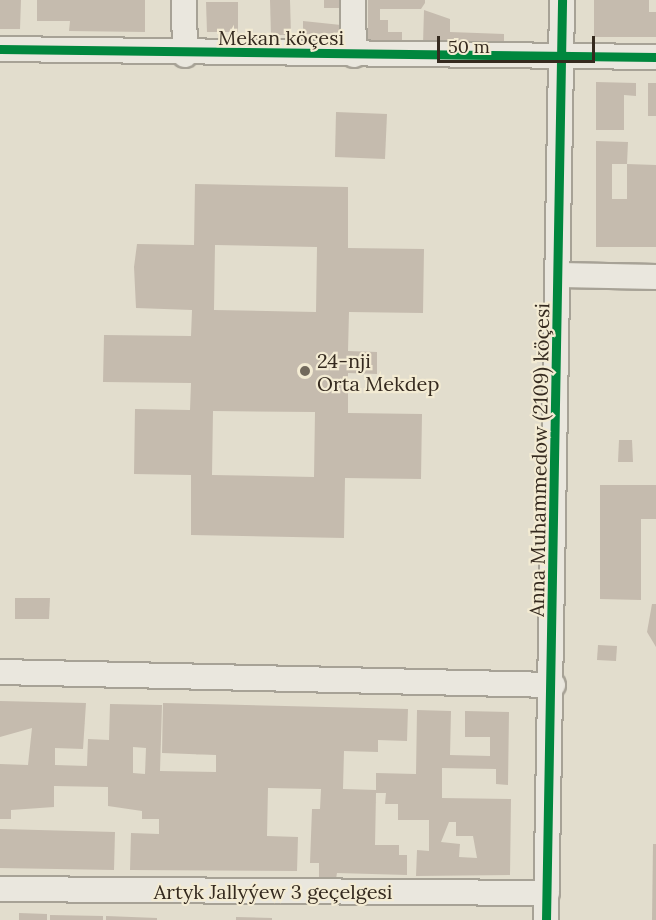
<!DOCTYPE html>
<html>
<head>
<meta charset="utf-8">
<style>
	body { margin:0 }
	#map { position:relative; width:656px; height:920px; overflow:hidden; background:#e2ddcd; font-family:Lora,serif }
	div>[style] { position:absolute }
	.building>* { inset:0; background:#c5bbae }
	.roads { filter:drop-shadow(2px 0 #a7a296) drop-shadow(-2px 0 #a7a296) drop-shadow(0 2px #a7a296) drop-shadow(0 -2px #a7a296) }
	.minor>* { height:24px; margin:-12px; padding:0 12px; transform-origin:12px; border-radius:12px; background:#eae7de }
	.cycleway>* { height:9px; margin:-4.5px; padding:0 4.5px; transform-origin:4.5px; border-radius:4.5px; background:#00873e }
	.dots>* { width:16px; height:16px; translate:-50% -50%; box-sizing:border-box; border:3px solid #f3ebd3; border-radius:50% }
	span { translate:-50% -50%; white-space:nowrap; text-align:center; line-height:1.15; -webkit-text-stroke:4.5px #f3ebd3; paint-order:stroke }
	.street-label { font-size:20px; color:#352a1f }
	.poi-label { font-size:20px; color:#352a1f }
	.left { translate:0 -50%; text-align:left }
	.scale { position:absolute; left:437px; top:36px; width:158px; height:27px; box-sizing:border-box; border:3px solid #352a1f; border-top:0; padding-left:8px; font-size:18px; line-height:21px; white-space:nowrap; color:#352a1f; -webkit-text-stroke:4px #f3ebd3; paint-order:stroke }
</style>
</head>
<body>
<div id="map">
	<div class="building">
		<i style="clip-path:polygon(0 0,21px 0,20px 29px,0 29px)"></i>
		<i style="clip-path:polygon(37px 0,145px 0,145px 32px,69px 31px,70px 21px,37px 21px)"></i>
		<i style="clip-path:polygon(270px 0,290px 0,291px 35px,271px 35px)"></i>
		<i style="clip-path:polygon(324px 0,340px 0,340px 8px,324px 8px)"></i>
		<i style="clip-path:polygon(368px 0,425px 0,425px 3px,421px 9px,380px 9px,380px 20px,388px 20px,388px 32px,402px 32px,402px 42px,368px 42px)"></i>
		<i style="clip-path:polygon(594px 0,649px 0,649px 12px,656px 12px,656px 37px,594px 37px)"></i>
		<i style="clip-path:polygon(206px 2px,238px 2px,238px 32px,207px 32px)"></i>
		<i style="clip-path:polygon(424px 10px,450px 19px,450px 32px,504px 34px,504px 46px,423px 44px)"></i>
		<i style="clip-path:polygon(303px 21px,341px 25px,341px 33px,303px 34px)"></i>
		<i style="clip-path:polygon(596px 82px,636px 83px,636px 96px,624px 95px,624px 130px,596px 130px)"></i>
		<i style="clip-path:polygon(648px 83px,656px 83px,656px 116px,648px 116px)"></i>
		<i style="clip-path:polygon(336px 112px,387px 114px,385px 159px,335px 157px)"></i>
		<i style="clip-path:polygon(evenodd,596px 141px,628px 142px,627px 164px,656px 165px,656px 247px,596px 247px,596px 141px,612px 164px,627px 164px,627px 199px,612px 199px,612px 164px)"></i>
		<i style="clip-path:polygon(evenodd,195px 184px,348px 187px,348px 248px,424px 249px,423px 313px,349px 312px,348px 351px,377px 352px,377px 374px,348px 373px,348px 413px,422px 414px,421px 479px,345px 478px,344px 538px,191px 535px,191px 475px,134px 474px,135px 409px,190px 410px,191px 383px,103px 382px,104px 335px,191px 336px,192px 310px,136px 308px,134px 267px,137px 244px,194px 245px,195px 184px,215px 245px,317px 247px,316px 312px,214px 310px,215px 245px,195px 184px,213px 411px,315px 412px,314px 477px,212px 475px,213px 411px)"></i>
		<i style="clip-path:polygon(619px 440px,632px 440px,633px 462px,618px 462px)"></i>
		<i style="clip-path:polygon(600px 485px,656px 485px,656px 519px,641px 519px,641px 600px,600px 599px)"></i>
		<i style="clip-path:polygon(15px 598px,50px 598px,49px 619px,15px 619px)"></i>
		<i style="clip-path:polygon(652px 604px,656px 604px,656px 647px,647px 632px)"></i>
		<i style="clip-path:polygon(598px 645px,617px 646px,616px 661px,597px 660px)"></i>
		<i style="clip-path:polygon(evenodd,0 701px,86px 703px,83px 749px,55px 748px,55px 765px,87px 766px,88px 739px,109px 740px,110px 704px,162px 705px,160px 771px,216px 772px,216px 755px,162px 753px,163px 703px,408px 709px,407px 741px,378px 740px,378px 752px,344px 751px,343px 789px,376px 790px,376px 773px,416px 774px,417px 710px,451px 711px,450px 755px,490px 756px,490px 737px,465px 737px,465px 711px,509px 712px,508px 785px,496px 784px,496px 769px,442px 768px,442px 798px,511px 799px,510px 875px,416px 876px,417px 850px,429px 851px,429px 820px,398px 820px,398px 804px,385px 804px,386px 793px,376px 793px,375px 845px,399px 845px,399px 855px,407px 855px,407px 875px,337px 873px,336px 879px,319px 878px,319px 863px,310px 863px,312px 809px,320px 809px,321px 789px,268px 788px,267px 836px,298px 837px,297px 871px,130px 870px,131px 833px,159px 834px,159px 819px,142px 819px,142px 811px,108px 806px,108px 787px,54px 786px,54px 807px,11px 810px,11px 819px,0 819px,0 764px,28px 765px,32px 728px,0 737px,0 701px,133px 747px,146px 748px,145px 774px,133px 773px,133px 747px,0 701px,449px 822px,456px 822px,456px 836px,473px 836px,477px 858px,459px 857px,460px 844px,441px 842px,449px 822px)"></i>
		<i style="clip-path:polygon(0 829px,115px 832px,114px 870px,0 868px)"></i>
		<i style="clip-path:polygon(653px 844px,656px 844px,656px 920px,652px 920px)"></i>
		<i style="clip-path:polygon(19px 913px,47px 914px,47px 920px,19px 920px)"></i>
		<i style="clip-path:polygon(50px 915px,103px 916px,103px 920px,50px 920px)"></i>
		<i style="clip-path:polygon(106px 916px,157px 918px,157px 920px,106px 920px)"></i>
		<i style="clip-path:polygon(236px 917px,272px 918px,272px 920px,236px 920px)"></i>
	</div>
	<div class="roads">
		<div class="minor">
			<i style="left:184px;top:0;width:55px;rotate:89deg"></i>
			<i style="left:353px;top:0;width:55px;rotate:89deg"></i>
			<i style="left:0;top:49px;width:656px;rotate:0.7deg"></i>
			<i style="left:561px;top:275px;width:95px;rotate:1.2deg"></i>
			<i style="left:0;top:672px;width:553px;rotate:1.35deg"></i>
			<i style="left:0;top:889px;width:547px;rotate:0.42deg"></i>
			<i style="left:546px;top:920px;width:920px;rotate:-89deg"></i>
		</div>
	</div>
	<div class="cycleway">
		<i style="left:0;top:49px;width:656px;rotate:0.7deg"></i>
		<i style="left:546px;top:920px;width:920px;rotate:-89deg"></i>
	</div>
	<div class="dots">
		<i style="left:305px;top:371px;background:#72695c"></i>
	</div>
	<div class="street-label">
		<span style="left:281px;top:37px">Mekan köçesi</span>
		<span style="left:539px;top:460px;rotate:-89deg">Anna Muhammedow (2109) köçesi</span>
		<span style="left:273px;top:891px">Artyk Jallyýew 3 geçelgesi</span>
	</div>
	<div class="poi-label">
		<span class="left" style="left:317px;top:372px">24-nji<br>Orta Mekdep</span>
	</div>
	<div class="scale">50 m</div>
</div>
</body>
</html>
